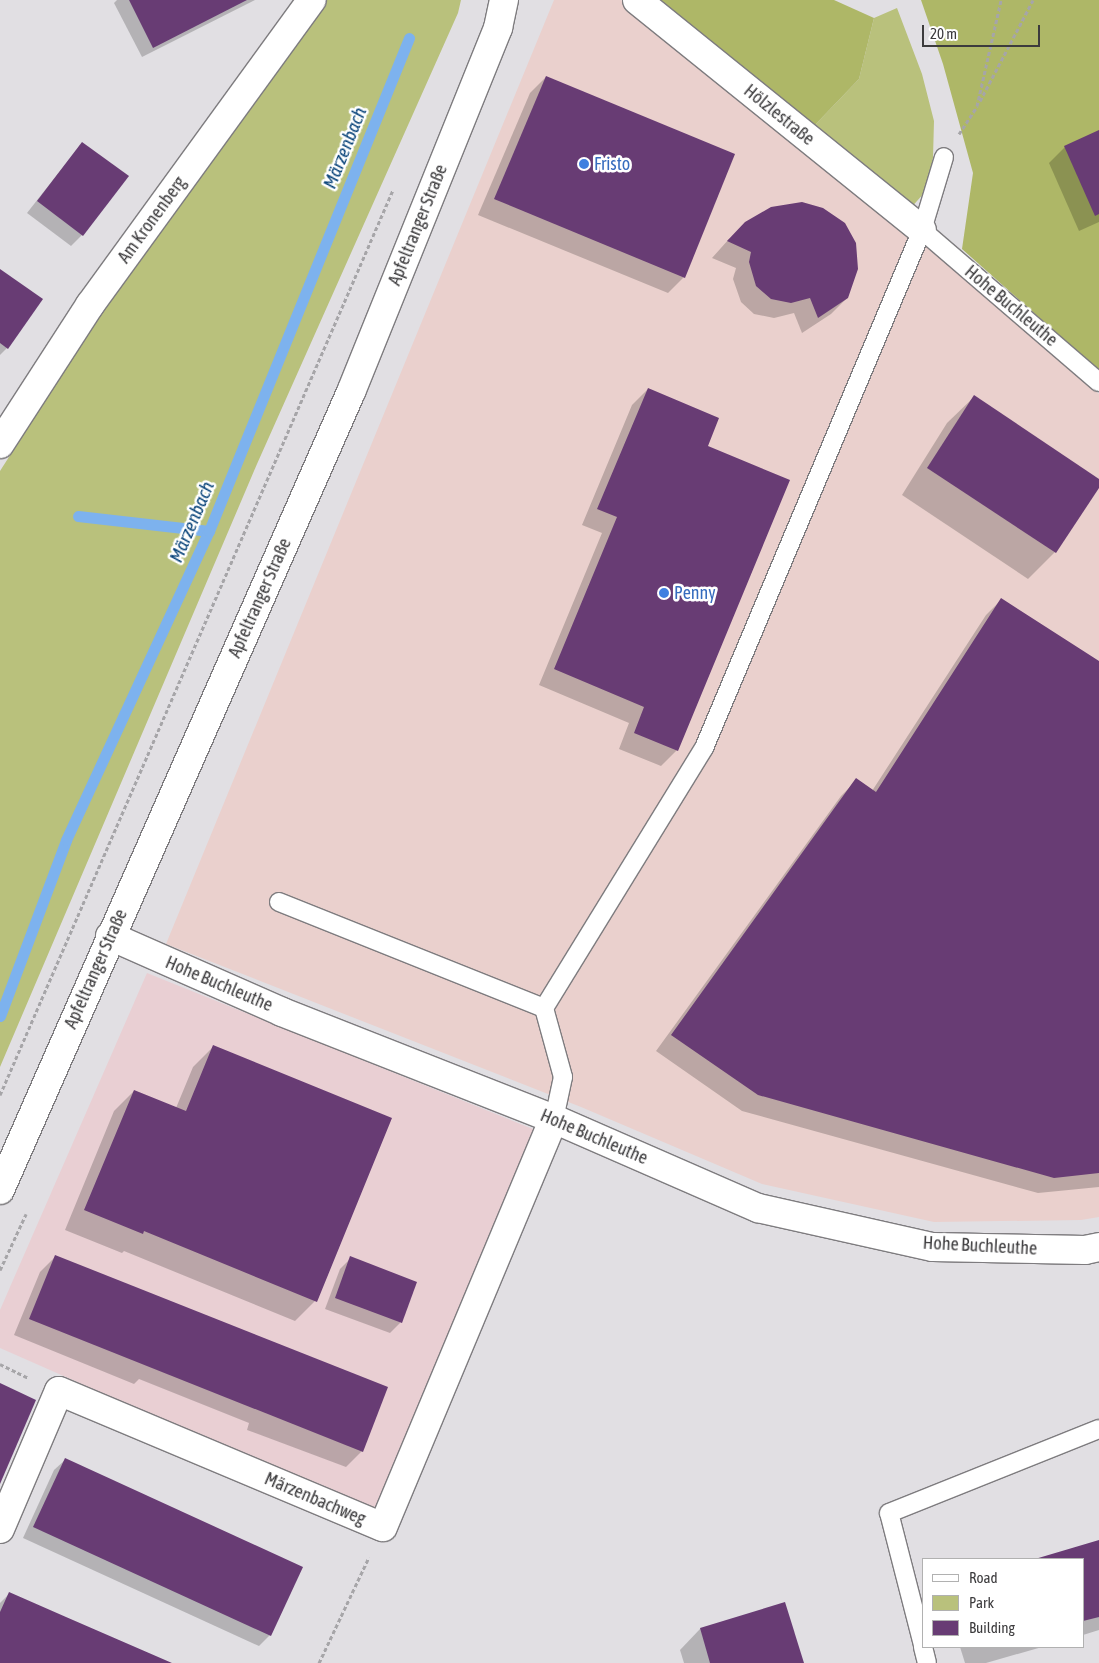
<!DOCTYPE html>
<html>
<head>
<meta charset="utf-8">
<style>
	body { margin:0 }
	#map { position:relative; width:1099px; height:1663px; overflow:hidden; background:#e1dfe3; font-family:"Asap Condensed",sans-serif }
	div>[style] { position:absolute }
	.commercial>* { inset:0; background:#ead0cd }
	.industrial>* { inset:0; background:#e9cfd3 }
	.green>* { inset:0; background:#b9c17c }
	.forest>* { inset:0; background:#aeb767 }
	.shadow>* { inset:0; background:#0003 }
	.stream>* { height:11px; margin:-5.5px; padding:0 5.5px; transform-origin:5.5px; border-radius:5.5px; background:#7db2ee }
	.building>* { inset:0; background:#683c74 }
	.path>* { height:3px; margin-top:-1.5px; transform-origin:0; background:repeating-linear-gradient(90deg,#a6a5a8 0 4px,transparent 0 6.5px) }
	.roads { filter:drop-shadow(1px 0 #7e7c7f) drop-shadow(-1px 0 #7e7c7f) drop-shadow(0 1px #7e7c7f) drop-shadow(0 -1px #7e7c7f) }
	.lane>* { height:18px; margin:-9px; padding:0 9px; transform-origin:9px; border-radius:9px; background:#fff }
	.street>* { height:28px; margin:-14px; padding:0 14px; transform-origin:14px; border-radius:14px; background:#fff }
	.secondary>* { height:28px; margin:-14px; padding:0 14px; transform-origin:14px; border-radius:14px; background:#fff }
	.dots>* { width:14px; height:14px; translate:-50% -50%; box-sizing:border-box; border:2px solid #fff; border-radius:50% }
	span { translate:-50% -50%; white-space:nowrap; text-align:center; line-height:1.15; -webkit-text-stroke:5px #fff; paint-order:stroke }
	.street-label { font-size:18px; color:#3c3b3d }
	.shop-label { font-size:18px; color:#366cbe }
	.left { translate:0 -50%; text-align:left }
	.water-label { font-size:19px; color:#074278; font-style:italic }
	.legend { position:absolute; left:922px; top:1558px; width:162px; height:90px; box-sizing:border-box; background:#fff; border:1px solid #b1b1b1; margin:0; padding:6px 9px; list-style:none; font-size:15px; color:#3c3b3d }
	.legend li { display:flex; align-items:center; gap:10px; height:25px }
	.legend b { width:25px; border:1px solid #b1b1b1 }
	.scale { position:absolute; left:922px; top:25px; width:118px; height:22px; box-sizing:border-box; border:2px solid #3c3b3d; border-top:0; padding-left:6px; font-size:15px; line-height:18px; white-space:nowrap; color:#3c3b3d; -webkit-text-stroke:4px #fff; paint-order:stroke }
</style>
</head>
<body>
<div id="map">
	<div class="commercial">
		<i style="clip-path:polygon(554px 0,621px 0,709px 76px,916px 235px,1099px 394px,1099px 1217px,1081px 1220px,934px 1222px,762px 1184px,581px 1107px,166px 944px)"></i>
	</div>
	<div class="industrial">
		<i style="clip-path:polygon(147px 973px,538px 1131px,379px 1515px,0 1348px,0 1310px)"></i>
	</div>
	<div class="green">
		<i style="clip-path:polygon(326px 0,461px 0,458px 13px,257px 464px,0 1067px,0 471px,101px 313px)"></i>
		<i style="clip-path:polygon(897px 8px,922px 74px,934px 121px,933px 158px,925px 192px,909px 210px,813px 127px,859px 79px,874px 18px)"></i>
	</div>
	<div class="forest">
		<i style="clip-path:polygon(659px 0,834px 0,874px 18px,859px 79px,813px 127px)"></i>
		<i style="clip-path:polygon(921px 0,1099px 0,1099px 371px,962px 249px,973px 173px,943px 64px)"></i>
	</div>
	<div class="shadow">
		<i style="clip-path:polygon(117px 0,255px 0,142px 57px,114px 3px)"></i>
		<i style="clip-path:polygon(546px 77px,684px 277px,668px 293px,478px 215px,530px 93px)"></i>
		<i style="clip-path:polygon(1099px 132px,1099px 222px,1079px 231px,1049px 163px,1065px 147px)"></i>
		<i style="clip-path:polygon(82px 143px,82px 235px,71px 246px,27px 213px)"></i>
		<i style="clip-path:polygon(729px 239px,847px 298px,831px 314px,802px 333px,794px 313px,774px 318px,754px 314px,741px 302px,733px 279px,736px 268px,712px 258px)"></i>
		<i style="clip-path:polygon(0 271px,7px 348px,0 355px)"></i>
		<i style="clip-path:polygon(648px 389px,706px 447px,788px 480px,677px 750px,661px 766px,619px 749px,629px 723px,539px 685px,602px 533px,582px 525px,632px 405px)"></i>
		<i style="clip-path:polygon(974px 397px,1099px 480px,1099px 486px,1055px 552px,1028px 579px,902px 495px,947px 423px)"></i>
		<i style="clip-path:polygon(1001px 600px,1099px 662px,1099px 1187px,1038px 1193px,742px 1111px,656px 1051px,841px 796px,857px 780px,872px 791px,986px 615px)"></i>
		<i style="clip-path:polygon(213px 1047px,315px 1301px,295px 1321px,124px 1251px,122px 1253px,65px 1230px,114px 1111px,134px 1091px,176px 1108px,193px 1067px)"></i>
		<i style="clip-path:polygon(56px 1256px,362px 1451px,346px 1467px,247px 1430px,249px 1423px,139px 1379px,134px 1384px,14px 1335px,40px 1272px)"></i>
		<i style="clip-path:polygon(351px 1258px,416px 1283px,400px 1323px,390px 1333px,325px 1309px,340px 1269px)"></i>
		<i style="clip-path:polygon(65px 1460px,270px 1635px,259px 1646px,23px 1538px,54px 1470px)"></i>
		<i style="clip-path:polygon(1099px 1542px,1099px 1630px,1083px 1635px,1083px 1559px,1038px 1559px)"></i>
		<i style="clip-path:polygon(9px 1594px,168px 1663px,0 1663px,0 1603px)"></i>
		<i style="clip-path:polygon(784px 1604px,802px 1663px,684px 1663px,680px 1650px,700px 1629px)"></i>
		<i style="clip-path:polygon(960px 1647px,1042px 1647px,986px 1663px,965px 1663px)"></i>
	</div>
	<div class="stream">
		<i style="left:78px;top:516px;width:132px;rotate:6.5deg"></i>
		<i style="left:0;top:1016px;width:188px;rotate:-69.4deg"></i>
		<i style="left:66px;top:840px;width:340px;rotate:-65.2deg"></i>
		<i style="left:209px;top:531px;width:532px;rotate:-67.92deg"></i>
	</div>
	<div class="building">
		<i style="clip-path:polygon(129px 0,247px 0,153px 48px)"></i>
		<i style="clip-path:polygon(546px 76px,735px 154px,685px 278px,494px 199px)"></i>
		<i style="clip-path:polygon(1099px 130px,1099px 214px,1095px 216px,1064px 146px)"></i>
		<i style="clip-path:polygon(82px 142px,129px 176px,83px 236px,37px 201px)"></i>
		<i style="clip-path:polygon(802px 202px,823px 208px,845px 223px,856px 243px,858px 269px,848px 298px,818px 318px,810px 298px,791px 303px,771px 299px,756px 286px,749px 262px,751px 252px,727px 241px,745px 222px,771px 207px)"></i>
		<i style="clip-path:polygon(0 269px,43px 299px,8px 349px,0 343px)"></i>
		<i style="clip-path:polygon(648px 388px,719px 418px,708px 446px,790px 480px,678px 751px,634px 733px,644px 707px,554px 669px,617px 517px,597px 509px)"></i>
		<i style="clip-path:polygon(974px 395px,1099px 479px,1099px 488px,1056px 553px,927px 468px)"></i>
		<i style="clip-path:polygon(1001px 598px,1099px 661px,1099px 1173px,1054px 1178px,758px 1095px,671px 1035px,856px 778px,876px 792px)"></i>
		<i style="clip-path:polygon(213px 1045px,392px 1118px,317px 1302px,144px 1231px,143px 1234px,84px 1210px,134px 1090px,186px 1111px)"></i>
		<i style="clip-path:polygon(55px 1255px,388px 1387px,363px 1452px,29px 1319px)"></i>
		<i style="clip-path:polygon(350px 1256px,417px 1282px,402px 1323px,335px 1298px)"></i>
		<i style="clip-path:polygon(0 1383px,36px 1400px,0 1484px)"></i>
		<i style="clip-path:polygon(65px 1458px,303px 1567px,271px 1636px,33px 1527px)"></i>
		<i style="clip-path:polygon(1099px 1540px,1099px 1617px,1083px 1621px,1083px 1559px,1035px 1559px)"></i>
		<i style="clip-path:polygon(9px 1592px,66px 1617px,172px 1663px,0 1663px,0 1612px)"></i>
		<i style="clip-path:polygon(785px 1602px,804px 1663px,710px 1663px,700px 1628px)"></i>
	</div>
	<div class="path">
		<i style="left:980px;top:101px;width:114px;rotate:-62.3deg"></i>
		<i style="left:959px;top:134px;width:33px;rotate:-57deg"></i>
		<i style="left:977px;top:106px;width:109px;rotate:-77.2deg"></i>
		<i style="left:0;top:1095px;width:987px;rotate:-66.53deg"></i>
		<i style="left:0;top:1270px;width:62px;rotate:-65.1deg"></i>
		<i style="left:0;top:1364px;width:32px;rotate:26deg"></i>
		<i style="left:319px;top:1663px;width:117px;rotate:-64.7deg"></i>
	</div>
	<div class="roads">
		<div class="lane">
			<i style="left:922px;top:230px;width:233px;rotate:40.7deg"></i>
			<i style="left:279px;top:902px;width:285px;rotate:21.8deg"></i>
			<i style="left:554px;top:1119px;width:43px;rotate:-77.9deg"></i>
			<i style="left:563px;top:1077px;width:72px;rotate:-105.4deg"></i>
			<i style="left:544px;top:1008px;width:305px;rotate:-58.4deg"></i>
			<i style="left:704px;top:748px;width:562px;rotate:-67.18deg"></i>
			<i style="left:922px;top:230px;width:76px;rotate:-73.2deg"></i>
			<i style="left:923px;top:1645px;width:136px;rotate:-104.4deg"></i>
			<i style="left:889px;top:1513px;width:226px;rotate:-21.8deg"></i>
			<i style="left:923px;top:1647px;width:16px;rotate:76deg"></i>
		</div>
		<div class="street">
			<i style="left:637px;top:0;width:366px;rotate:38.9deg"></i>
			<i style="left:0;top:444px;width:166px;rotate:-57.1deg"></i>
			<i style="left:90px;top:305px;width:377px;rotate:-54deg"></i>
			<i style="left:110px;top:936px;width:188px;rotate:23.8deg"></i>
			<i style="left:282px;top:1012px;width:292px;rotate:21.5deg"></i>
			<i style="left:554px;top:1119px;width:223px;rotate:23.6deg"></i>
			<i style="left:758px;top:1208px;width:179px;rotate:12.6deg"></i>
			<i style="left:933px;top:1247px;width:152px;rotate:1.1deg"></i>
			<i style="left:1085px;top:1250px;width:14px;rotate:-12deg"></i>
			<i style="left:0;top:1529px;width:150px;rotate:-66.9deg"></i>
			<i style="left:59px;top:1391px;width:351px;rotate:22.8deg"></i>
			<i style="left:383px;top:1527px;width:442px;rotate:-67.3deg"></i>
		</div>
		<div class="secondary">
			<i style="left:0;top:1190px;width:872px;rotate:-66.26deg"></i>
			<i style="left:351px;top:392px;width:393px;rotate:-68deg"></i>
			<i style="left:498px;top:28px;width:29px;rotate:-78deg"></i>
		</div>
	</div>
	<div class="dots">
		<i style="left:584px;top:164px;background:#3f7fe0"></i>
		<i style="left:664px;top:593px;background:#3f7fe0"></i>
	</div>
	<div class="street-label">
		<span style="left:779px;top:115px;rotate:39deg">Hölzlestraße</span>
		<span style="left:152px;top:220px;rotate:-54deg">Am Kronenberg</span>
		<span style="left:418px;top:225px;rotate:-68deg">Apfeltranger Straße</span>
		<span style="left:1011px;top:306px;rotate:40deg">Hohe Buchleuthe</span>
		<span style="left:260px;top:598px;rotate:-66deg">Apfeltranger Straße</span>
		<span style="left:96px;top:969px;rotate:-66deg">Apfeltranger Straße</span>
		<span style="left:219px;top:984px;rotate:23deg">Hohe Buchleuthe</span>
		<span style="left:594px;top:1137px;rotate:23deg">Hohe Buchleuthe</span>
		<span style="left:980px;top:1246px;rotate:3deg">Hohe Buchleuthe</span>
		<span style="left:315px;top:1499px;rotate:23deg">Märzenbachweg</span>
	</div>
	<div class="shop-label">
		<span class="left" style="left:594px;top:164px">Fristo</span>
		<span class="left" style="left:674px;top:593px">Penny</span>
	</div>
	<div class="water-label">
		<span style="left:345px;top:148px;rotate:-68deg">Märzenbach</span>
		<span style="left:192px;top:522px;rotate:-67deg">Märzenbach</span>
	</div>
	<ul class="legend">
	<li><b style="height:6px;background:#fff"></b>Road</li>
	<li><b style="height:14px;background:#b9c17c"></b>Park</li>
	<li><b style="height:14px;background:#683c74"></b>Building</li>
	</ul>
	<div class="scale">20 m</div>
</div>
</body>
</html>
